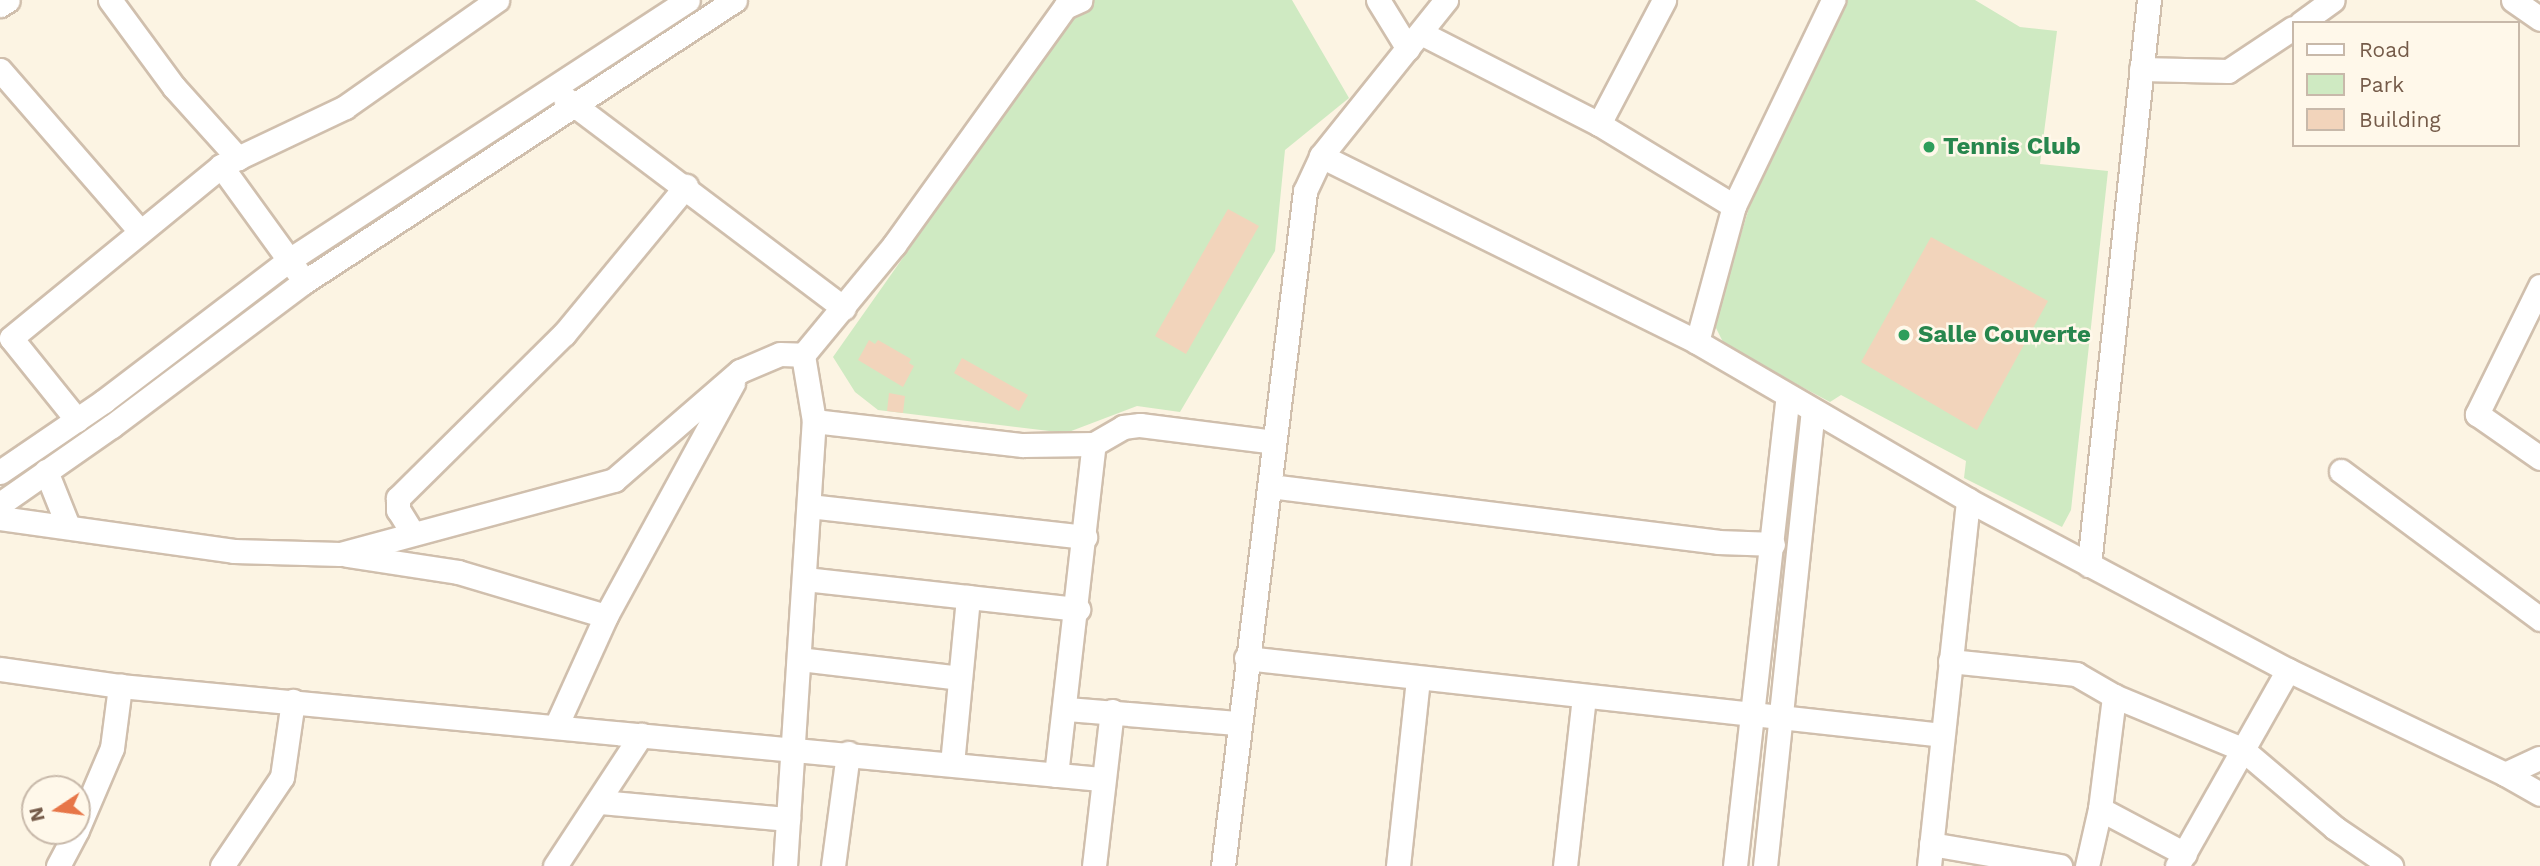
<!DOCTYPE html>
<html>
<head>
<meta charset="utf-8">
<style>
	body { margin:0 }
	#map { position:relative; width:2540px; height:866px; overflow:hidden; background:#fcf4e3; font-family:"Work Sans",sans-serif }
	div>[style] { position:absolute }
	.green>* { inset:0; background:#cfeac2 }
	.building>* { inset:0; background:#f2d4bb }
	.roads { filter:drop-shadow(2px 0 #d0bfad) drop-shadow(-2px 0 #d0bfad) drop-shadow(0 2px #d0bfad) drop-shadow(0 -2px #d0bfad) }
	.minor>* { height:23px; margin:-11.5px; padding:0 11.5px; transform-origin:11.5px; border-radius:11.5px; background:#fff }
	.dots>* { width:19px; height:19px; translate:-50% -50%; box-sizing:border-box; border:4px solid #fff8ea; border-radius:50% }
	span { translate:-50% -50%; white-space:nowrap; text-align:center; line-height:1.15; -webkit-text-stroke:5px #fff8ea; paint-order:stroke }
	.leisure-label { font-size:24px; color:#27864d; font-weight:700 }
	.left { translate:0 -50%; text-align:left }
	.legend { position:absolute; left:2292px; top:21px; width:228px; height:126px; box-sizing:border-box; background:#fff8ea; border:2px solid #c8b9aa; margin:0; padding:9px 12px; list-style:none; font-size:21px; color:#755b49 }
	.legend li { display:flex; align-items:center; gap:14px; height:35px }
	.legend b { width:35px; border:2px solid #c8b9aa }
	.north { position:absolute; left:21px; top:775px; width:70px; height:70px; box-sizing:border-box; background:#fff8ea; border:2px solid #c8b9aa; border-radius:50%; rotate:257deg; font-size:19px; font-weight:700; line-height:28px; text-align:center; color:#755b49 }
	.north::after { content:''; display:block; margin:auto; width:24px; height:32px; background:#e77648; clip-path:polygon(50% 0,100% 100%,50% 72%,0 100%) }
</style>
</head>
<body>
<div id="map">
	<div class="green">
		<i style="clip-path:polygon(1093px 0,1292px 0,1349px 98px,1285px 150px,1275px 251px,1180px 412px,1137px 406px,1066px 433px,878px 410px,855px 392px,833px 357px,1081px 5px)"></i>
		<i style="clip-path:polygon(1844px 0,1975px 0,2020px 27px,2057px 31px,2040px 164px,2108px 171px,2071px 510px,2062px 527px,1964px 478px,1966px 461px,1841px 395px,1830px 402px,1725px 346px,1714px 324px,1751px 201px)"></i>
	</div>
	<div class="building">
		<i style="clip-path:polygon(1228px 209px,1259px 226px,1186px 354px,1155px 336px)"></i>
		<i style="clip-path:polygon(1931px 237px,2048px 301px,1977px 430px,1861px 362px)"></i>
		<i style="clip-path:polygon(869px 340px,875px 344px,878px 340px,911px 359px,909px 363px,914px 366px,903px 387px,858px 360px)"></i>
		<i style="clip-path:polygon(962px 358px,1028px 395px,1019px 411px,954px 373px)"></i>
		<i style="clip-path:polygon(889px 393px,905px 396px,903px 413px,887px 411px)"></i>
	</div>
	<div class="roads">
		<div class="minor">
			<i style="left:110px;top:0;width:108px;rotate:53.7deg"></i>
			<i style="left:174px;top:87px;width:96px;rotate:48deg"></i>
			<i style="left:1378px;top:0;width:57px;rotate:58.5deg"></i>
			<i style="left:2513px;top:0;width:33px;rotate:35deg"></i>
			<i style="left:0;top:5px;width:9px;rotate:-32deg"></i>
			<i style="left:2301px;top:23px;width:39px;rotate:-36deg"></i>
			<i style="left:1421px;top:33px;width:200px;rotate:27.1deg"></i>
			<i style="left:1599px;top:124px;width:158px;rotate:31.3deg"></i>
			<i style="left:2141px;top:69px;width:87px;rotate:1.3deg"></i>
			<i style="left:2228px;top:71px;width:78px;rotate:-33.5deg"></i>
			<i style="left:0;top:70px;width:213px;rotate:49deg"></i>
			<i style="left:565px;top:98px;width:349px;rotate:37deg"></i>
			<i style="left:1599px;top:124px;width:140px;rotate:-62.3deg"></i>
			<i style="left:1321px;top:156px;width:419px;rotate:26.3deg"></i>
			<i style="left:1697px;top:342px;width:314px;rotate:30.2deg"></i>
			<i style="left:1968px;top:500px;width:362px;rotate:28deg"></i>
			<i style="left:2288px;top:670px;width:241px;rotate:25.6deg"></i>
			<i style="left:2505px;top:774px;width:38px;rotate:-25deg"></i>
			<i style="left:221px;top:166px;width:137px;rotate:-25.4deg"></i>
			<i style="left:345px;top:107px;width:186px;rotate:-35.1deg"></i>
			<i style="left:2540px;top:286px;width:143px;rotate:116.2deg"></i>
			<i style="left:2477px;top:414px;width:77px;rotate:34.9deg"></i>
			<i style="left:1697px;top:342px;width:141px;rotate:-74.8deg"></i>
			<i style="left:1734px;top:206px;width:229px;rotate:-64.3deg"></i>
			<i style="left:77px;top:420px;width:105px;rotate:-128.8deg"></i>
			<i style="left:11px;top:338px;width:271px;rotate:-39.3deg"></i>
			<i style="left:221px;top:166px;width:130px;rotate:54.1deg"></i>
			<i style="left:814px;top:421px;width:210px;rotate:6.6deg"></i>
			<i style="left:1023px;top:445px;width:71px;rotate:-0.8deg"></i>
			<i style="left:1094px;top:444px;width:34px;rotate:-30deg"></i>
			<i style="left:1123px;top:427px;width:17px;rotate:-7deg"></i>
			<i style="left:1140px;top:425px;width:135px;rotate:7.2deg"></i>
			<i style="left:46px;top:471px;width:59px;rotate:68.2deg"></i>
			<i style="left:2341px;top:471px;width:248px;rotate:36.6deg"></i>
			<i style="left:0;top:472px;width:126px;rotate:-34.3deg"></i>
			<i style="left:104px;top:401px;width:233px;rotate:-37.3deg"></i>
			<i style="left:289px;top:260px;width:476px;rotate:-33.1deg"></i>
			<i style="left:1270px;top:486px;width:451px;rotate:7.1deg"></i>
			<i style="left:1718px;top:542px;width:55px;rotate:2.1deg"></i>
			<i style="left:0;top:504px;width:136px;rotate:-34.9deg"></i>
			<i style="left:112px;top:426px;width:240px;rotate:-36.9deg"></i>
			<i style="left:304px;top:282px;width:515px;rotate:-33.2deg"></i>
			<i style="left:809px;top:506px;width:278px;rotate:6.4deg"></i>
			<i style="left:0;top:518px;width:236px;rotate:8deg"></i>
			<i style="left:234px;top:551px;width:106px;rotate:1.6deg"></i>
			<i style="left:340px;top:554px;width:284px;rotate:-15.1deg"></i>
			<i style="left:614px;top:480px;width:167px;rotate:-40.9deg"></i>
			<i style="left:740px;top:371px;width:43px;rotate:-23deg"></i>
			<i style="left:780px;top:354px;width:23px;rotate:2deg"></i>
			<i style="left:803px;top:355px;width:143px;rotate:-50.4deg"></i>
			<i style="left:894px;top:245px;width:293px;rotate:-54.3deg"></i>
			<i style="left:1065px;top:7px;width:17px;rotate:-24deg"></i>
			<i style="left:412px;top:532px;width:26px;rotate:-122deg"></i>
			<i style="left:398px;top:510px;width:12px;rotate:-90deg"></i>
			<i style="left:398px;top:498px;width:233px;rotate:-44.7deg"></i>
			<i style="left:564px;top:334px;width:192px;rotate:-50.5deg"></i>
			<i style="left:347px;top:555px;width:112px;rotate:8.7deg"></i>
			<i style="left:458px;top:572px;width:154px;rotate:16.6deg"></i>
			<i style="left:2089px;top:565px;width:568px;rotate:-83.94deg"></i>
			<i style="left:805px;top:579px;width:275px;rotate:6.3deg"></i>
			<i style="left:1246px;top:658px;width:700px;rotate:6.31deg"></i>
			<i style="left:799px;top:659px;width:162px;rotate:6.7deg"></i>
			<i style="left:1950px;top:661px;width:127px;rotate:5.9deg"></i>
			<i style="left:2076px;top:674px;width:44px;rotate:30.1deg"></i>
			<i style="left:2114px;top:696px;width:139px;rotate:22.5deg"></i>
			<i style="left:2242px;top:749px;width:122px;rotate:40.3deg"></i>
			<i style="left:2335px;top:828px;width:68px;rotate:34.2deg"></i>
			<i style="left:0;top:669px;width:121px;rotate:8.1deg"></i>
			<i style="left:120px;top:686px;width:985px;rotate:5.42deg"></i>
			<i style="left:1067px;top:709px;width:173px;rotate:4.7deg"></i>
			<i style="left:557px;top:724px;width:119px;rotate:-65.6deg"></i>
			<i style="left:606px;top:616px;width:265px;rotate:-61.4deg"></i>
			<i style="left:952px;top:764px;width:168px;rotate:-84.5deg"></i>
			<i style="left:2505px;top:774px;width:40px;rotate:29.7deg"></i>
			<i style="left:1056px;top:775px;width:333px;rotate:-83.5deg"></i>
			<i style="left:601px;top:802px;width:188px;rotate:5.2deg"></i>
			<i style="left:2100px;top:809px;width:96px;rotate:27.9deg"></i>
			<i style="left:77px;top:830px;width:89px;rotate:-66.9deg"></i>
			<i style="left:112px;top:748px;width:63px;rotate:-82.6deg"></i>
			<i style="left:1931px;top:844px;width:131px;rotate:9.7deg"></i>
			<i style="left:58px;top:866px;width:40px;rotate:-62deg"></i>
			<i style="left:222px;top:866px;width:107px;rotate:-56deg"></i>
			<i style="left:282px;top:777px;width:77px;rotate:-81.8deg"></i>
			<i style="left:555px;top:866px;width:157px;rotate:-56.7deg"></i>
			<i style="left:785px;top:866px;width:446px;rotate:-86.3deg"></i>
			<i style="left:814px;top:421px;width:67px;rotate:-99.5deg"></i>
			<i style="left:833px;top:866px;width:114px;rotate:-82.4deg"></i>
			<i style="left:1094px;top:866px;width:156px;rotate:-83.4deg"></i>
			<i style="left:1223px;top:866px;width:680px;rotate:-83.07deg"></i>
			<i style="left:1305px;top:191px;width:38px;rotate:-65deg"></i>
			<i style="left:1321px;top:156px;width:200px;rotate:-51.3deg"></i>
			<i style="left:1398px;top:866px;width:187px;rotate:-83.9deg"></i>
			<i style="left:1565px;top:866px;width:170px;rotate:-83.6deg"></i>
			<i style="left:1735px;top:866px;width:472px;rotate:-83.6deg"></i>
			<i style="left:1765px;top:866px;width:456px;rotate:-84deg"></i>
			<i style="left:1929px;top:866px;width:368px;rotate:-83.9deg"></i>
			<i style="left:2087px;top:866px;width:58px;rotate:-77.2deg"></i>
			<i style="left:2100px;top:809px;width:114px;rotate:-82.9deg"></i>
			<i style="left:2177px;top:866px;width:225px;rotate:-60.5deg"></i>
		</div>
	</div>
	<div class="dots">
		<i style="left:1929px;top:147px;background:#2e9e5b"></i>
		<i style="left:1904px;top:335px;background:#2e9e5b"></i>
	</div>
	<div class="leisure-label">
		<span class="left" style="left:1943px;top:147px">Tennis Club</span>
		<span class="left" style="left:1918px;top:335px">Salle Couverte</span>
	</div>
	<ul class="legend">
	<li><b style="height:9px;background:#fff"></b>Road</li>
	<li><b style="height:19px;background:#cfeac2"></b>Park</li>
	<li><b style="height:19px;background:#f2d4bb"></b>Building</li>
	</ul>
	<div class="north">N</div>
</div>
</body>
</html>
